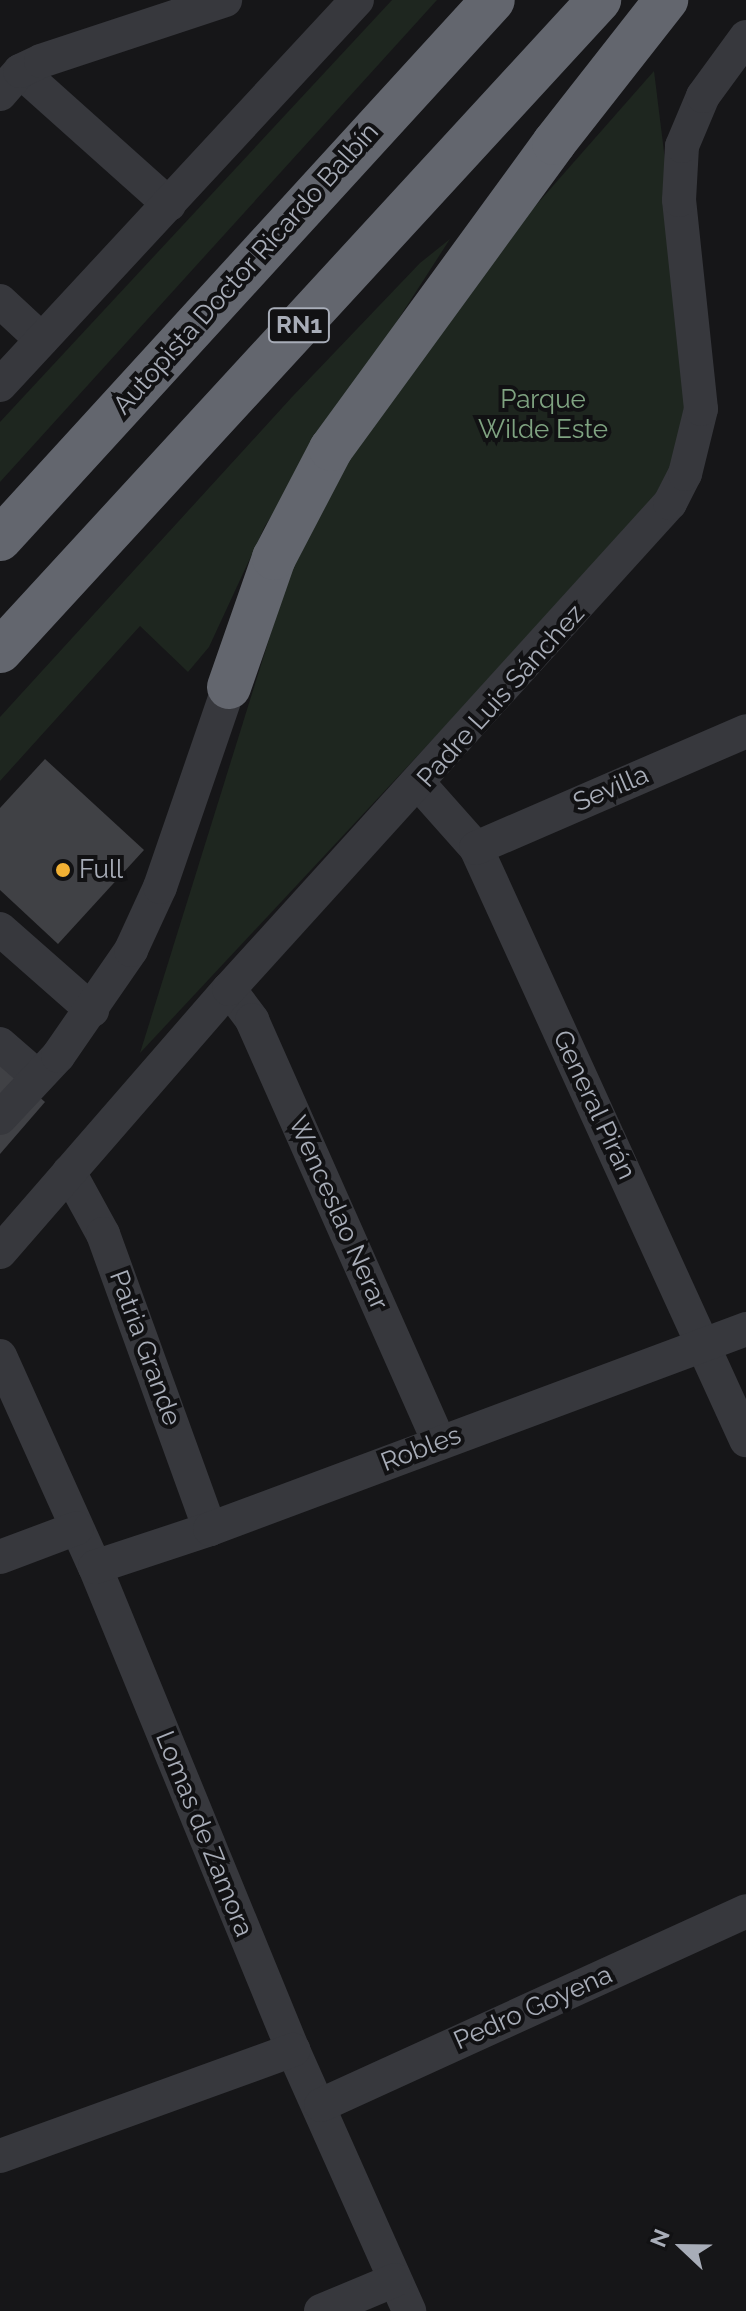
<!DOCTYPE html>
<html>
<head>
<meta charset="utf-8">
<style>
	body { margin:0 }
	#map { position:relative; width:746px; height:2311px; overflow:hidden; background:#161618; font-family:Raleway,sans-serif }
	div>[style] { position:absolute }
	.green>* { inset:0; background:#1e261f }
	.building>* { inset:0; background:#404145 }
	.minor>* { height:34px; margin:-17px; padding:0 17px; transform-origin:17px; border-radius:17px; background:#37383d }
	.highway>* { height:44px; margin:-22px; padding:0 22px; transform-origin:22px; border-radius:22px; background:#63666e }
	.dots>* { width:22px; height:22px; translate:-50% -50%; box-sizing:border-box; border:4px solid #111113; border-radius:50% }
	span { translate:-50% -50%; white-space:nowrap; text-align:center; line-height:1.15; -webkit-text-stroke:8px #111113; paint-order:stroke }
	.shield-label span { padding:2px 6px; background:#111113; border:2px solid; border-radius:6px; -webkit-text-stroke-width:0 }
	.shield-label { font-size:24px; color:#a8adb8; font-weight:700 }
	.street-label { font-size:26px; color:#a8adb8 }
	.park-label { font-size:26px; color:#7fa381 }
	.poi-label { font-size:26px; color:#a8adb8 }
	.left { translate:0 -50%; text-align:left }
	.north { position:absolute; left:642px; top:2207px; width:80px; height:80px; -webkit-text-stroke:6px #111113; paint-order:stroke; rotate:292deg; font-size:22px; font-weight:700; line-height:32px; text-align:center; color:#a8adb8 }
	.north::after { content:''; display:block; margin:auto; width:28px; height:36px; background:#a8adb8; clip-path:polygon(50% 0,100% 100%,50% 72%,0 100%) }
</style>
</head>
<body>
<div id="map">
	<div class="green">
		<i style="clip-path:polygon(392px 0,437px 0,0 482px,0 422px)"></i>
		<i style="clip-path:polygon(654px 71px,691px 370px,676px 459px,654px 497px,605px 555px,140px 1053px,289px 575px,337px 476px,493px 254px)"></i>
		<i style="clip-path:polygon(450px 239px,265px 526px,209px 647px,188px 672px,140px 626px,0 781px,0 717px,292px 397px,420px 263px)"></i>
	</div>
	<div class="building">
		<i style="clip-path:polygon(45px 759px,144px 850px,58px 944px,0 890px,0 808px)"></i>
		<i style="clip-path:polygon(0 1062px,45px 1102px,0 1154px)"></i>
	</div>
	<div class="minor">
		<i style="left:20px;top:71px;width:200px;rotate:41.8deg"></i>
		<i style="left:0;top:94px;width:30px;rotate:-49deg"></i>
		<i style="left:20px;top:71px;width:23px;rotate:-25deg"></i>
		<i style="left:41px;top:61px;width:194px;rotate:-18.3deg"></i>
		<i style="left:0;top:301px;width:57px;rotate:42.9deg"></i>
		<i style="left:0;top:385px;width:525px;rotate:-47.16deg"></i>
		<i style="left:420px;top:785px;width:84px;rotate:48.4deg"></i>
		<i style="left:476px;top:848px;width:651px;rotate:65.48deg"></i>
		<i style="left:476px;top:848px;width:294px;rotate:-23.4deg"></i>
		<i style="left:0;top:929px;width:123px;rotate:41.4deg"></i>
		<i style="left:229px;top:989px;width:39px;rotate:53deg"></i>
		<i style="left:252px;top:1020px;width:462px;rotate:66.1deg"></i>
		<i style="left:0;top:1044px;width:50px;rotate:41deg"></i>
		<i style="left:0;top:1118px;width:85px;rotate:-46.9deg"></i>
		<i style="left:58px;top:1056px;width:129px;rotate:-55.4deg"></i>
		<i style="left:131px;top:950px;width:69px;rotate:-65.3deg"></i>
		<i style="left:160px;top:887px;width:212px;rotate:-71deg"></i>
		<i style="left:69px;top:1172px;width:71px;rotate:61.3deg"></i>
		<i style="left:103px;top:1234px;width:314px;rotate:70.1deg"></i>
		<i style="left:0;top:1252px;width:349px;rotate:-49deg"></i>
		<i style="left:229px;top:989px;width:656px;rotate:-47.78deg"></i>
		<i style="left:670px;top:503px;width:33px;rotate:-63deg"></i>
		<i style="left:685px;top:474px;width:67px;rotate:-76.2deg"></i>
		<i style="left:701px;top:409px;width:210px;rotate:-96deg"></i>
		<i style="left:679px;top:200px;width:54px;rotate:-86.8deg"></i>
		<i style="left:682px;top:146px;width:54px;rotate:-67.2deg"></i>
		<i style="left:703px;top:96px;width:73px;rotate:-53.9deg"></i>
		<i style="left:0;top:1356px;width:231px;rotate:65.8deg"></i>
		<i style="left:95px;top:1567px;width:522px;rotate:67.71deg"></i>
		<i style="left:293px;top:2050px;width:286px;rotate:66deg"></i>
		<i style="left:0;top:1557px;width:82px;rotate:-20.6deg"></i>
		<i style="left:95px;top:1567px;width:121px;rotate:-18.3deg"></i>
		<i style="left:210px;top:1529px;width:572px;rotate:-20.46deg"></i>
		<i style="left:321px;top:2105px;width:467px;rotate:-24.5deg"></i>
		<i style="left:0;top:2156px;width:312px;rotate:-19.9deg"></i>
		<i style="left:321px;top:2311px;width:80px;rotate:-22.7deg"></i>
	</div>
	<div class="highway">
		<i style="left:0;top:539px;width:730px;rotate:-47.55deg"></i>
		<i style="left:0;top:651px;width:885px;rotate:-47.38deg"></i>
		<i style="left:229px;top:687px;width:137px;rotate:-70.8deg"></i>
		<i style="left:274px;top:558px;width:123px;rotate:-62.4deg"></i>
		<i style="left:331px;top:449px;width:379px;rotate:-53.9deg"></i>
		<i style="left:554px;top:143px;width:182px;rotate:-51.9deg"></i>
	</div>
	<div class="dots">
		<i style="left:63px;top:870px;background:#f2b134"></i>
	</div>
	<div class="shield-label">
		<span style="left:299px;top:325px">RN1</span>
	</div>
	<div class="street-label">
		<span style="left:246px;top:269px;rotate:-48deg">Autopista Doctor Ricardo Balbín</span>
		<span style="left:501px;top:696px;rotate:-48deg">Padre Luis Sánchez</span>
		<span style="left:611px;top:789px;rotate:-23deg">Sevilla</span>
		<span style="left:594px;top:1105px;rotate:65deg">General Pirán</span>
		<span style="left:338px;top:1213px;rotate:66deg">Wenceslao Nerar</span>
		<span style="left:145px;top:1348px;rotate:70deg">Patria Grande</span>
		<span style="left:421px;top:1449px;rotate:-21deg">Robles</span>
		<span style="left:204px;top:1834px;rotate:68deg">Lomas de Zamora</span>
		<span style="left:533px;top:2008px;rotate:-24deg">Pedro Goyena</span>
	</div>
	<div class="park-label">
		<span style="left:543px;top:415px">Parque<br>Wilde Este</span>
	</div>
	<div class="poi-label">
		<span class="left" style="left:79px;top:870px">Full</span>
	</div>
	<div class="north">N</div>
</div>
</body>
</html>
